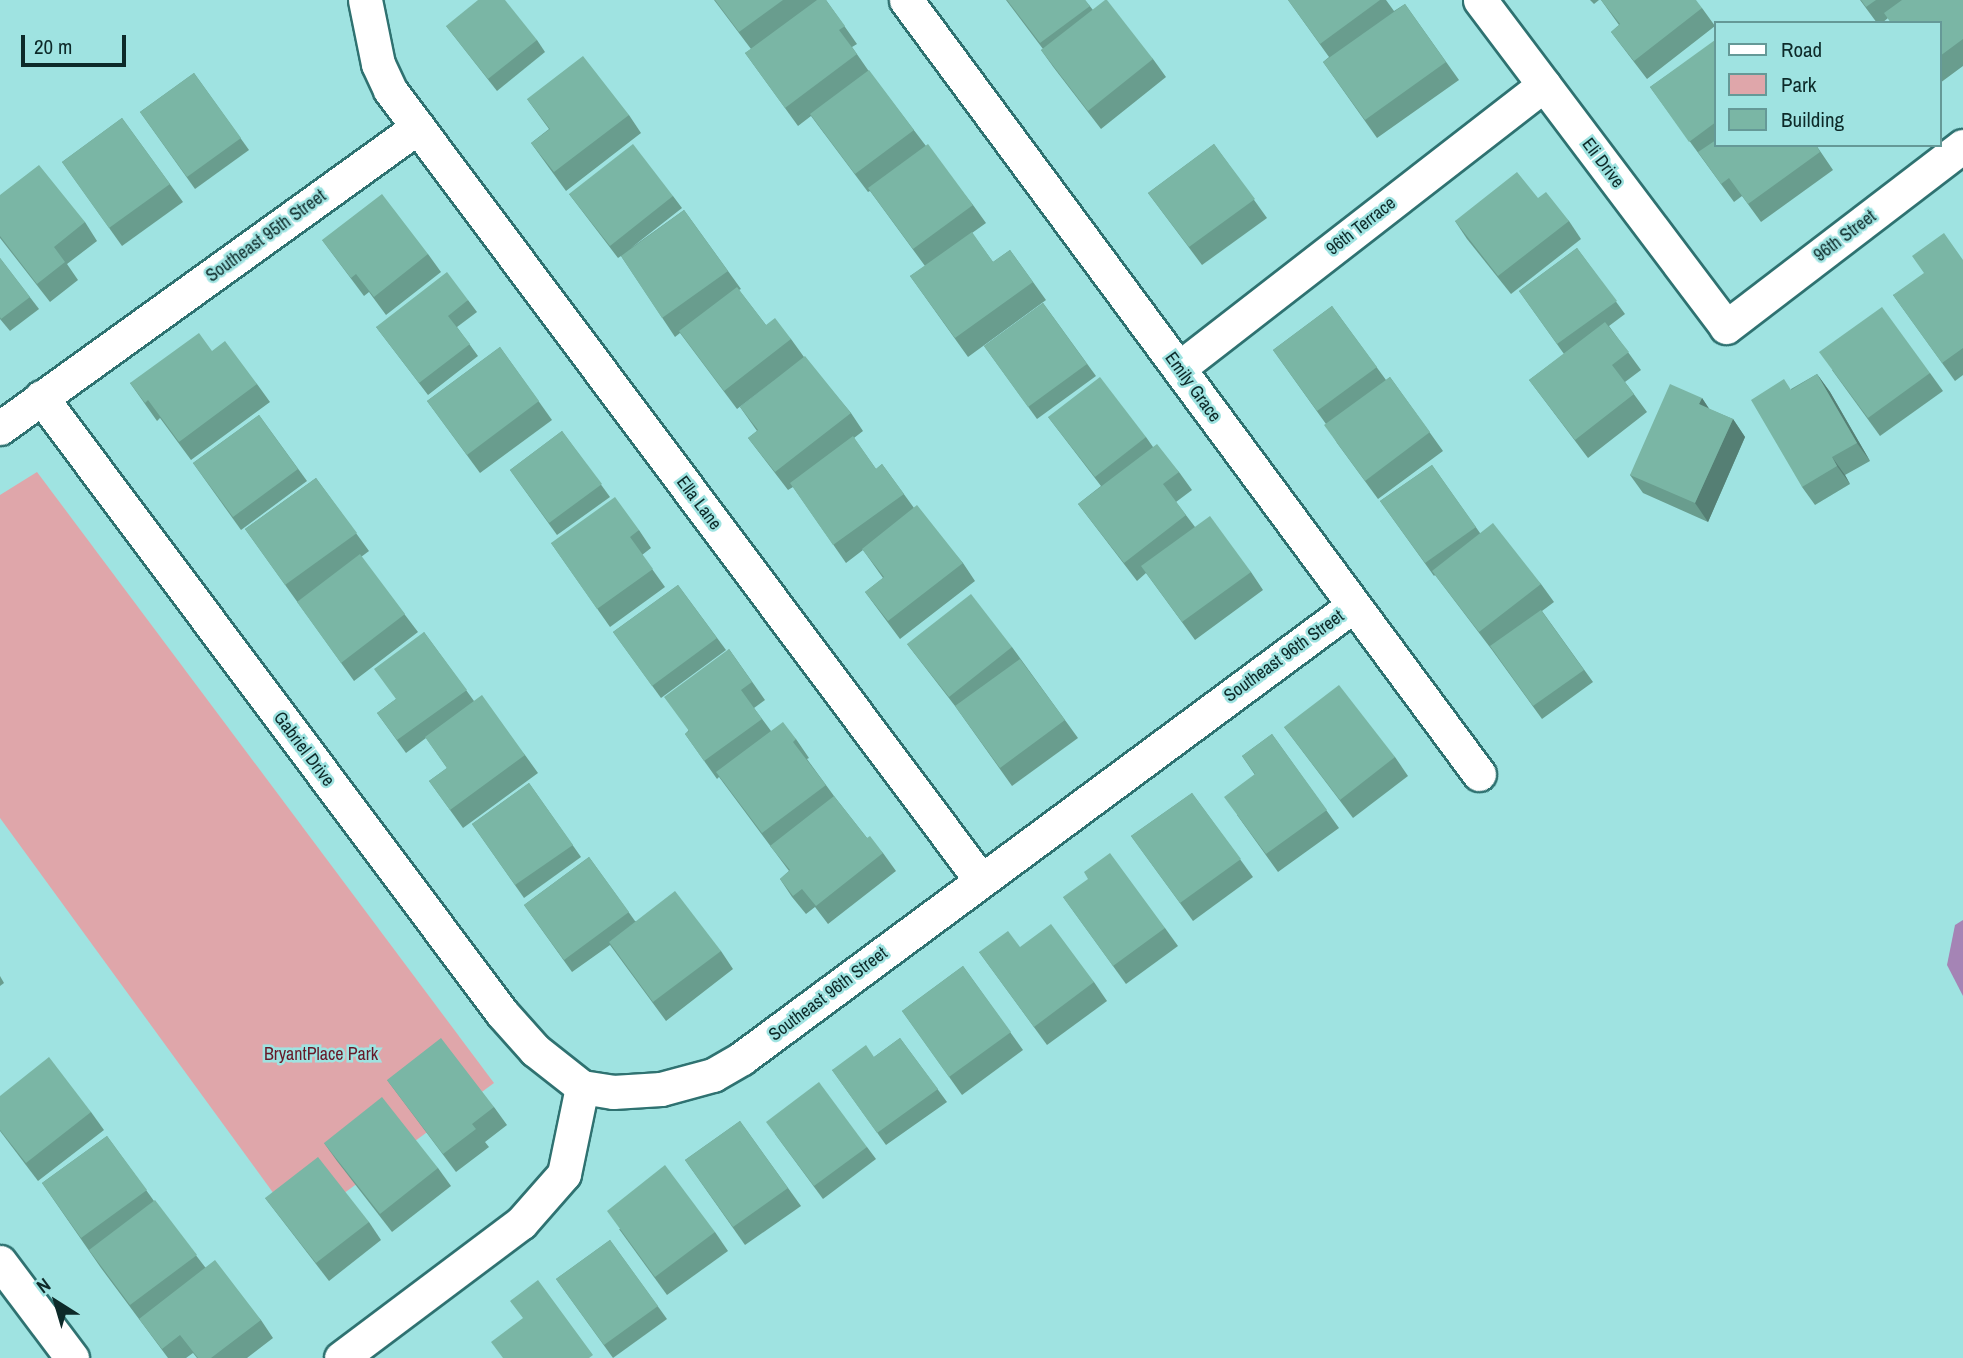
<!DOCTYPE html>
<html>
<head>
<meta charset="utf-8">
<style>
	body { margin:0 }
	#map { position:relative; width:1963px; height:1358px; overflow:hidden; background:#9fe3e1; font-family:"Archivo Narrow",sans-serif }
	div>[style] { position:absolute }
	.green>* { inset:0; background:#dfa6aa }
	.water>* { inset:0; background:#a584b5 }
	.roads { filter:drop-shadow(2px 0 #2f7271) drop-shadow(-2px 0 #2f7271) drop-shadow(0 2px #2f7271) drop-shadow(0 -2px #2f7271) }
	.street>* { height:33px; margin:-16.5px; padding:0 16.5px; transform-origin:16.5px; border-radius:16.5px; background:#fff }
	.wall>* { inset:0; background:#699d8e }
	.shaded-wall>* { inset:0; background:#557f74 }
	.building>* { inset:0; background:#7ab6a5 }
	span { translate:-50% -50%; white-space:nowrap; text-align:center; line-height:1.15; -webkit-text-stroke:5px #9fe3e1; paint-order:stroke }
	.street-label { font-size:18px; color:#0d2a29 }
	.park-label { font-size:18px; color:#671827 }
	.legend { position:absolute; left:1714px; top:21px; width:228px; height:126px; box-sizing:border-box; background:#9fe3e1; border:2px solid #659997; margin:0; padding:9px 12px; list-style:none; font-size:21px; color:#0d2a29 }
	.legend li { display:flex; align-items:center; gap:14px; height:35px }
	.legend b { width:35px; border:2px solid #659997 }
	.north { position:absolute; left:21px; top:1267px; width:70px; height:70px; -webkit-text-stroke:5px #9fe3e1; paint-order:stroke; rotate:323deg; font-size:19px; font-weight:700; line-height:28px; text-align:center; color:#0d2a29 }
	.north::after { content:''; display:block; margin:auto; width:24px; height:32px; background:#0d2a29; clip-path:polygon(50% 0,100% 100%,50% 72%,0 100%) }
	.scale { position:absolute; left:21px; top:35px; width:105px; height:32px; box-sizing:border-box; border:4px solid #0d2a29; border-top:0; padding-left:9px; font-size:21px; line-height:24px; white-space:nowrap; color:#0d2a29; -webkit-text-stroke:5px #9fe3e1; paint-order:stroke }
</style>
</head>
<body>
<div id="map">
	<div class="green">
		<i style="clip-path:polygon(37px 472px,494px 1083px,298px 1227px,0 818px,0 495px)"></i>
	</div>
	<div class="water">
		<i style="clip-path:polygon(1963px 920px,1963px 996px,1947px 965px,1955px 925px)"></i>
	</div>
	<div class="roads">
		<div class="street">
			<i style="left:365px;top:0;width:65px;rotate:78.5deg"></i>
			<i style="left:378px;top:64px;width:29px;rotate:65deg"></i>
			<i style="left:390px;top:90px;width:985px;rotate:53.21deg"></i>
			<i style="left:906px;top:0;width:963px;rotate:53.49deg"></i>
			<i style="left:1480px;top:0;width:409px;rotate:53deg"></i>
			<i style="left:1726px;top:327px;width:298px;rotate:-37.4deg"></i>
			<i style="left:1179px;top:368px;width:462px;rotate:-37.8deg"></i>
			<i style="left:41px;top:397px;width:769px;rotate:53.19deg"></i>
			<i style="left:502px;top:1013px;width:50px;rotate:48.3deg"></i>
			<i style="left:535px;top:1050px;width:60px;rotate:38.2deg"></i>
			<i style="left:0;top:428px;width:515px;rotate:-35.76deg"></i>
			<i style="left:582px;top:1087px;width:31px;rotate:9deg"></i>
			<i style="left:613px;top:1092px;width:48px;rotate:-3.6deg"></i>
			<i style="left:661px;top:1089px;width:54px;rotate:-15.1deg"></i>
			<i style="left:713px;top:1075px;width:34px;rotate:-30deg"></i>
			<i style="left:742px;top:1058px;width:761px;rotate:-36.51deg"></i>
			<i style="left:0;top:1262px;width:120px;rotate:53.1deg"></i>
			<i style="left:341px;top:1358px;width:225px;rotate:-36.9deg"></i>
			<i style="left:521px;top:1223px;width:65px;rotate:-48.7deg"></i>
			<i style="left:564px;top:1174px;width:89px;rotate:-78.3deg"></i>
		</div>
	</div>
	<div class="wall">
		<i style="clip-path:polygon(714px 0,826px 0,857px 44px,852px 47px,868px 70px,926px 146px,973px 205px,986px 223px,972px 233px,993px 262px,1010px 250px,1046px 300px,968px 357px,910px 276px,925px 266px,870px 191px,868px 192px,811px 116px,798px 126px,745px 53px,751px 49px)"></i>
		<i style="clip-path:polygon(1006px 0,1085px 0,1093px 10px,1153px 59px,1166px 77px,1101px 129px,1054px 68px,1041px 50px,1043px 49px)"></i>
		<i style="clip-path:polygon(1288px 0,1386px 0,1394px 11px,1405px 4px,1459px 80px,1377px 138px,1323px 62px,1329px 57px)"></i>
		<i style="clip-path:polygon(1590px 0,1599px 0,1594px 4px)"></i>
		<i style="clip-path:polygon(1601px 0,1702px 8px,1715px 26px,1647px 79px,1611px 32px,1619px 25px)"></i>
		<i style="clip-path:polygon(1860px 0,1963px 0,1963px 66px,1940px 83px,1940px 23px,1888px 18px,1882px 23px,1877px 23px)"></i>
		<i style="clip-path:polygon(446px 26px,537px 40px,545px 52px,497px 91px)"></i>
		<i style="clip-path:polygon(1716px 41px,1716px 145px,1816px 145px,1833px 170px,1761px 222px,1742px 196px,1734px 202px,1650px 87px)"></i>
		<i style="clip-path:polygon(194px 73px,249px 150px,195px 189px,140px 112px)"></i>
		<i style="clip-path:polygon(527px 99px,629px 115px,641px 133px,566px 191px,531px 143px,549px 129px)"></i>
		<i style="clip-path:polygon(122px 118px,183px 202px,122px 246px,62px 162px)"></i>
		<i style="clip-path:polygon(1214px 144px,1267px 218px,1202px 265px,1148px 193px)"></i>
		<i style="clip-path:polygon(569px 194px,673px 196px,682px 208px,631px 248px,684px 210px,741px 289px,739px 290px,766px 325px,791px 339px,804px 357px,851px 413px,863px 431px,854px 438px,876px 469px,882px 464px,914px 508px,963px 563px,975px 581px,900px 639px,865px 592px,883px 578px,863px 550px,846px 563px,793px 487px,788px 490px,748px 438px,757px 431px,740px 407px,777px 378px,737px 409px,680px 333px,675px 337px,621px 256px,618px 258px)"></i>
		<i style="clip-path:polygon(0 195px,85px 222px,97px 241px,67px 264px,78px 280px,50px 302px,0 238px)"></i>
		<i style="clip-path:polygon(1538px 198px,1569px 221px,1581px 239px,1511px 294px,1467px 239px,1455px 221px)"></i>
		<i style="clip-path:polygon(322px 240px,428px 254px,441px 272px,386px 315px,369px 292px,364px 296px)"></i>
		<i style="clip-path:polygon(1577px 248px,1625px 314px,1609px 326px,1641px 370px,1625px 382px,1647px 412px,1588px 458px,1529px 380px,1564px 354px,1519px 291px)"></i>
		<i style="clip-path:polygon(0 258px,39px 309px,10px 331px,0 319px)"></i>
		<i style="clip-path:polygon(1963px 260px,1963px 375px,1955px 381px,1893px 295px)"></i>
		<i style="clip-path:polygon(468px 300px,477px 312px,457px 327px,478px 356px,428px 395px,376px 327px)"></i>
		<i style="clip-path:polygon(1043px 303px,1096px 376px,1037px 419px,984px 346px)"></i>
		<i style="clip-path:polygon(1332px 306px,1386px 380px,1390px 377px,1443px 451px,1378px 499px,1337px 443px,1326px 424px,1273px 350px)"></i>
		<i style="clip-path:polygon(500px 347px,552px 420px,480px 473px,427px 401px)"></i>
		<i style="clip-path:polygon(212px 351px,257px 384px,270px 402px,191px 460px,160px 418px,157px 421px,130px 383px)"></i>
		<i style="clip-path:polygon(1832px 370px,1930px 373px,1943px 391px,1880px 436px)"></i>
		<i style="clip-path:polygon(1817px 374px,1830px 392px,1870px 461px,1845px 475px,1850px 484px,1815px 505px,1802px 487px,1791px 389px)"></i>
		<i style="clip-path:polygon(1702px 398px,1709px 409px,1733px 419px,1745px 437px,1708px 522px,1643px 493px,1630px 475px)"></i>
		<i style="clip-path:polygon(259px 415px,307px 481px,241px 530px,193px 463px)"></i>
		<i style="clip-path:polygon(1048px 417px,1146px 437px,1153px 447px,1179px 472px,1192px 490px,1176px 502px,1195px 527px,1251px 572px,1263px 590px,1195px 640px,1146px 573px,1137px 581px,1078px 504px,1101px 486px)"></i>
		<i style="clip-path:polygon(562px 431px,610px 497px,557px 535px,510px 470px)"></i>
		<i style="clip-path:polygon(1432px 465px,1480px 533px,1541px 584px,1554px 602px,1542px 611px,1593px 682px,1542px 719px,1492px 650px,1435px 575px,1434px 576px,1380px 501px)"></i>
		<i style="clip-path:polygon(316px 478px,369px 551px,361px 557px,418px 632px,354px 681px,245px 529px)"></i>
		<i style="clip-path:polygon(639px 530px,651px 548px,642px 555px,665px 587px,610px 627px,551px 543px)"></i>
		<i style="clip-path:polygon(678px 585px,726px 650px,661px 698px,613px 632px)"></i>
		<i style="clip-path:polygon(424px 632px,474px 701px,525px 755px,538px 773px,463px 828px,429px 781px,447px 768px,426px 738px,406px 753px,377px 713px,396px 699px)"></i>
		<i style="clip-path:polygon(907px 644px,1012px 647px,1078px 738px,1012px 786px,955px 706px)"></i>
		<i style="clip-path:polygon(729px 649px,765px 700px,754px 708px,771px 731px,796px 739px,809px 758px,807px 759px,834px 796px,867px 838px,883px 853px,896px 871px,828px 924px,815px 907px,806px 914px,792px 897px,780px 879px,789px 871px,719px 777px,717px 779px,685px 734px,688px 731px)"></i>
		<i style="clip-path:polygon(1284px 727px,1395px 757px,1408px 776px,1353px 818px)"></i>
		<i style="clip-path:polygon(1272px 734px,1339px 828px,1278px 872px,1237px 815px,1255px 775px,1242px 756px)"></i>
		<i style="clip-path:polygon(529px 783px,581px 857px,524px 898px,472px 824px)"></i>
		<i style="clip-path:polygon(1192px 793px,1253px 877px,1193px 921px,1131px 836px)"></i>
		<i style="clip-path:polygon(589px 857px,635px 921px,721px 951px,733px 969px,666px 1021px,610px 945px,572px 972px,524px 905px)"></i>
		<i style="clip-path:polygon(1063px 897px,1165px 928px,1178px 946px,1126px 984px)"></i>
		<i style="clip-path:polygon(1020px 947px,1094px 982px,1107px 1001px,1047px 1045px,979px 952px)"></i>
		<i style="clip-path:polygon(963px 966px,1023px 1050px,962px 1095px,902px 1011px)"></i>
		<i style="clip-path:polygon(0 976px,4px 983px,0 986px)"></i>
		<i style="clip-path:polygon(900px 1038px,947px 1102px,886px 1145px,832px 1070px,874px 1057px)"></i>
		<i style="clip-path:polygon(387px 1080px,494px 1107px,507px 1125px,485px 1142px,489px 1147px,456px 1172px)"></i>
		<i style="clip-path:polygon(0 1096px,91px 1112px,104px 1130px,38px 1181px,0 1131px)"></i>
		<i style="clip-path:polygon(740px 1121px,801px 1206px,745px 1245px,685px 1160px)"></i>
		<i style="clip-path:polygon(775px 1134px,867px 1147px,876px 1159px,823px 1199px)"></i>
		<i style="clip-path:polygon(107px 1136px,154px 1201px,205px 1267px,261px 1320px,273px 1338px,247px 1358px,197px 1358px,193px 1353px,186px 1358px,168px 1358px,101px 1268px,42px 1183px)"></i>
		<i style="clip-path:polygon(324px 1143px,438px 1168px,451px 1186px,392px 1232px,337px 1161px)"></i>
		<i style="clip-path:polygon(265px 1198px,369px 1222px,381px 1240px,329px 1281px)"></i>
		<i style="clip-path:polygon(619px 1229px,715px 1232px,728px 1251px,667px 1295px)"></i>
		<i style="clip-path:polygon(610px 1240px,667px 1319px,613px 1358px,556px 1279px)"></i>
	</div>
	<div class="shaded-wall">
		<i style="clip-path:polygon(1817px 374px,1830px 392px,1870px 461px,1857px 443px)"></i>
		<i style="clip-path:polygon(1702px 398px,1714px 416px,1699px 404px)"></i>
		<i style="clip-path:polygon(1733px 419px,1745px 437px,1708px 522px,1695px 503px)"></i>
		<i style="clip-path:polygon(1832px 457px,1845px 475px,1850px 484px,1837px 466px)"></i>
	</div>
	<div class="building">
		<i style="clip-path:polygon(478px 0,505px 0,537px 40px,488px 79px,446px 26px)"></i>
		<i style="clip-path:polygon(715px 0,783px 0,739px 32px)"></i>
		<i style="clip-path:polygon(817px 0,826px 0,845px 26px,839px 30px,857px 54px,785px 108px,745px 53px)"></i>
		<i style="clip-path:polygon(1007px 0,1085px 0,1090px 6px,1040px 43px)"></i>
		<i style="clip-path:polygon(1105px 0,1107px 0,1153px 59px,1088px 111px,1041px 50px)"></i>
		<i style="clip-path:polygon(1288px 0,1380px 0,1320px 44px)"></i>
		<i style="clip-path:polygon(1601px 0,1696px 0,1702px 8px,1634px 61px,1611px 32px,1620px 24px)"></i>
		<i style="clip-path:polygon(1861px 0,1876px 0,1866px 7px)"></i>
		<i style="clip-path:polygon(1902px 0,1963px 0,1963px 39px,1940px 56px,1940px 23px,1891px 23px,1884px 13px)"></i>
		<i style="clip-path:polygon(1405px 4px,1446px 62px,1365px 120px,1323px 62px)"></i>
		<i style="clip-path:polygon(1715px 40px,1716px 41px,1716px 122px,1689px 142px,1650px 87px)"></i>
		<i style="clip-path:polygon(583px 56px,629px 115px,554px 172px,531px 143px,550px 129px,527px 99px)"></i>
		<i style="clip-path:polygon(869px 70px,914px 130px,855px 174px,810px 114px)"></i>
		<i style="clip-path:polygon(194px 73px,241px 138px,187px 177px,140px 112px)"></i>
		<i style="clip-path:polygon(122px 118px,170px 184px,109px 228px,62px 162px)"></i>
		<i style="clip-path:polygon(1716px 140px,1716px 145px,1816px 145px,1820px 152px,1748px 204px,1729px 178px,1721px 184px,1698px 152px)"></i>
		<i style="clip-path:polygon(633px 144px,673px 196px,610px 246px,569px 194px)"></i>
		<i style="clip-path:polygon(928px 144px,973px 205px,913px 249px,868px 188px)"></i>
		<i style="clip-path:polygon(1214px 144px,1255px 199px,1189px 247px,1148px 193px)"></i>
		<i style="clip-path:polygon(39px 165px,85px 222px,54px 247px,65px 262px,37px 284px,0 236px,0 195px)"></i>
		<i style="clip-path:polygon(1517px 172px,1538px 198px,1546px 192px,1569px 221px,1498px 276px,1455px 221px)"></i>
		<i style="clip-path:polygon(382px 194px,428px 254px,374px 297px,356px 274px,351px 278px,322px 240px)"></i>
		<i style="clip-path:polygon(684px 210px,728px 271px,662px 318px,621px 256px)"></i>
		<i style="clip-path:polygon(972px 232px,993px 262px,1010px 250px,1033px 282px,955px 338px,910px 276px)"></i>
		<i style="clip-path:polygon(1944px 233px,1963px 260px,1963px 348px,1942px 363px,1893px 295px,1924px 273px,1912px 256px)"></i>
		<i style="clip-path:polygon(1577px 248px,1617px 301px,1557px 344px,1519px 291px)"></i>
		<i style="clip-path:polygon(0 258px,30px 297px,1px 319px,0 317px)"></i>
		<i style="clip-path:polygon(447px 272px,468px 300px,448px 316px,470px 344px,419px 383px,376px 327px)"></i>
		<i style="clip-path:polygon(737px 287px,766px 325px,775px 318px,791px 339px,724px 391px,679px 331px)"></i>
		<i style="clip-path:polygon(1043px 303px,1087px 364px,1028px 407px,984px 346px)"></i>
		<i style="clip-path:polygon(1332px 306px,1377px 367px,1317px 411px,1273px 350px)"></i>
		<i style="clip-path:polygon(1882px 307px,1930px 373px,1868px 418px,1819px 352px)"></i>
		<i style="clip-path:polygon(1605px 322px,1629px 352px,1612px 365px,1634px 394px,1575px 440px,1529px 380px)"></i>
		<i style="clip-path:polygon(199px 333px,212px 351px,225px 341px,257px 384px,179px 442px,148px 400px,145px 403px,130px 383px)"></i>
		<i style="clip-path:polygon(500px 347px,539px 401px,467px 455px,427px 401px)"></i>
		<i style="clip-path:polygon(805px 356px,851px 413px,775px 472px,748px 438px,758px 430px,740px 407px)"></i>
		<i style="clip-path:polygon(1817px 374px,1857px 443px,1832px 457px,1837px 466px,1802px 487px,1751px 400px,1784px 379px,1791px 390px)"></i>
		<i style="clip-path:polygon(1100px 377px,1146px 437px,1095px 477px,1048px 417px)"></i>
		<i style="clip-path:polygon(1390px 377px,1430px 432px,1365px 481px,1324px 425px)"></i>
		<i style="clip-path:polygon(1670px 384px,1702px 398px,1699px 404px,1733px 419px,1695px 503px,1630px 475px)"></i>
		<i style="clip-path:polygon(259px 415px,298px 469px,233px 517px,193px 463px)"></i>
		<i style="clip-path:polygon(562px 431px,602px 484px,549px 523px,510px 470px)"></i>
		<i style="clip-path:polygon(853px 436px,876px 469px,882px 464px,904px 494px,833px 545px,790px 483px)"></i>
		<i style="clip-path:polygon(1157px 444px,1179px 472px,1163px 484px,1186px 515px,1124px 563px,1078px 504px)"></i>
		<i style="clip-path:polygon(1432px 465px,1476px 527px,1425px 563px,1380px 501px)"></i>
		<i style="clip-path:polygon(316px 478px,357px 533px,285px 585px,245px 529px)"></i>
		<i style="clip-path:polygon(615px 497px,639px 530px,630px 537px,653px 569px,597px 609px,551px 543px)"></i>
		<i style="clip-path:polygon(917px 505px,963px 563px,888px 621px,865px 592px,884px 577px,862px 549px)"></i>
		<i style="clip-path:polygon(1210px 516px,1251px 572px,1182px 622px,1141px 566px)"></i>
		<i style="clip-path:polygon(1493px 523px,1541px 584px,1479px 632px,1432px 571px)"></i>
		<i style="clip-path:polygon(360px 554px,405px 614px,341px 663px,297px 602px)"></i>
		<i style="clip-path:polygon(678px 585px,717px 638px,652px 686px,613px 632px)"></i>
		<i style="clip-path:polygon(971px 594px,1012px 647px,949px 697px,907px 644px)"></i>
		<i style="clip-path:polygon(1541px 610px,1584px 670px,1533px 706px,1490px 646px)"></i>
		<i style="clip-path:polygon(424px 632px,467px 690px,397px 740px,377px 713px,396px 699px,374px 669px)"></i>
		<i style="clip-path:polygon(729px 649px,752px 682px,741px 690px,762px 719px,704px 761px,685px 734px,689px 731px,664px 697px)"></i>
		<i style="clip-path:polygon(1020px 659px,1065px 720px,1000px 768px,955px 706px)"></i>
		<i style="clip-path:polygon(1339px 685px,1395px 757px,1340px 800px,1284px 727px)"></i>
		<i style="clip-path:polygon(482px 695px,525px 755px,450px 810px,429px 781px,447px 768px,425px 737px)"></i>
		<i style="clip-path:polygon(783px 722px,796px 739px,793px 742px,826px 785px,762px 833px,716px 772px)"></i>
		<i style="clip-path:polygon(1272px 734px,1327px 810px,1266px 854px,1224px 797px,1255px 774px,1242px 756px)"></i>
		<i style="clip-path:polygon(529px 783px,573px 845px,515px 885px,472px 824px)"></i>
		<i style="clip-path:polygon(1192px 793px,1241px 859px,1180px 903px,1131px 836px)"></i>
		<i style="clip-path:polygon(834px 796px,867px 838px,870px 836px,883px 853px,816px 906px,802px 889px,793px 896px,780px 879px,790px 870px,770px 846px)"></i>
		<i style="clip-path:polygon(1110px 853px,1165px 928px,1113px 966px,1063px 897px,1088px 879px,1084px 872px)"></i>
		<i style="clip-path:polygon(589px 857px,629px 912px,564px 960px,524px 905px)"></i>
		<i style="clip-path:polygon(675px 891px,721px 951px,653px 1002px,609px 942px)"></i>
		<i style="clip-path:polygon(1051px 924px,1094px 982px,1034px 1027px,979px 952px,1008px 931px,1020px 947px)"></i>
		<i style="clip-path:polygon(963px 966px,1011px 1032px,949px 1077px,902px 1011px)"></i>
		<i style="clip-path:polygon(441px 1038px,494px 1107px,472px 1124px,476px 1129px,443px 1154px,387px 1080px)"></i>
		<i style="clip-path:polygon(900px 1038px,938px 1089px,877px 1133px,832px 1070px,866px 1045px,874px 1057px)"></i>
		<i style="clip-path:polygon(49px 1057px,91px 1112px,26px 1163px,0 1130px,0 1096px)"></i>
		<i style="clip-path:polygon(819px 1082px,867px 1147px,814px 1186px,766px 1122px)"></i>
		<i style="clip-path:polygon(382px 1097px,438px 1168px,380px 1214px,324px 1143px)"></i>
		<i style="clip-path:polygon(740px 1121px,788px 1188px,733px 1227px,685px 1160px)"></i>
		<i style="clip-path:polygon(107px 1136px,147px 1190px,81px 1238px,42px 1183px)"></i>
		<i style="clip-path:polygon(318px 1157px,369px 1222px,316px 1263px,265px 1198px)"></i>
		<i style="clip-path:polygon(665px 1165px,715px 1232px,655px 1277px,607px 1211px)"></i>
		<i style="clip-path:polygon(155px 1200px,197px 1255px,130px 1305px,89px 1250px)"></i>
		<i style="clip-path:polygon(610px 1240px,658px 1306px,604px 1345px,556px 1279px)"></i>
		<i style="clip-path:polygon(215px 1260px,261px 1320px,211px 1358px,198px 1358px,180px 1335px,162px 1349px,139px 1319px)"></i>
		<i style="clip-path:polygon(538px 1280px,593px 1355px,589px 1358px,503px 1358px,491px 1342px,523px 1318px,510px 1301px)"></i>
	</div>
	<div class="street-label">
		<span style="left:1603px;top:163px;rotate:53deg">Eli Drive</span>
		<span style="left:1361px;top:226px;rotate:-38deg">96th Terrace</span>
		<span style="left:266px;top:236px;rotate:-36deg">Southeast 95th Street</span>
		<span style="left:1845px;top:236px;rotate:-37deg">96th Street</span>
		<span style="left:1193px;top:387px;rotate:54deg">Emily Grace</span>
		<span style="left:699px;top:503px;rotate:53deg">Ella Lane</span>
		<span style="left:1284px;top:656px;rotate:-36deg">Southeast 96th Street</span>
		<span style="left:304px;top:749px;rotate:53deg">Gabriel Drive</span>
		<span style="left:828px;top:994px;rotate:-37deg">Southeast 96th Street</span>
	</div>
	<div class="park-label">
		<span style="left:321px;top:1054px">BryantPlace Park</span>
	</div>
	<ul class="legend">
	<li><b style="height:9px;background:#fff"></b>Road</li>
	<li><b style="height:19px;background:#dfa6aa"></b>Park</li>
	<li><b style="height:19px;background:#7ab6a5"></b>Building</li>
	</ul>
	<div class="north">N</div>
	<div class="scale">20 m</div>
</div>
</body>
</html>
